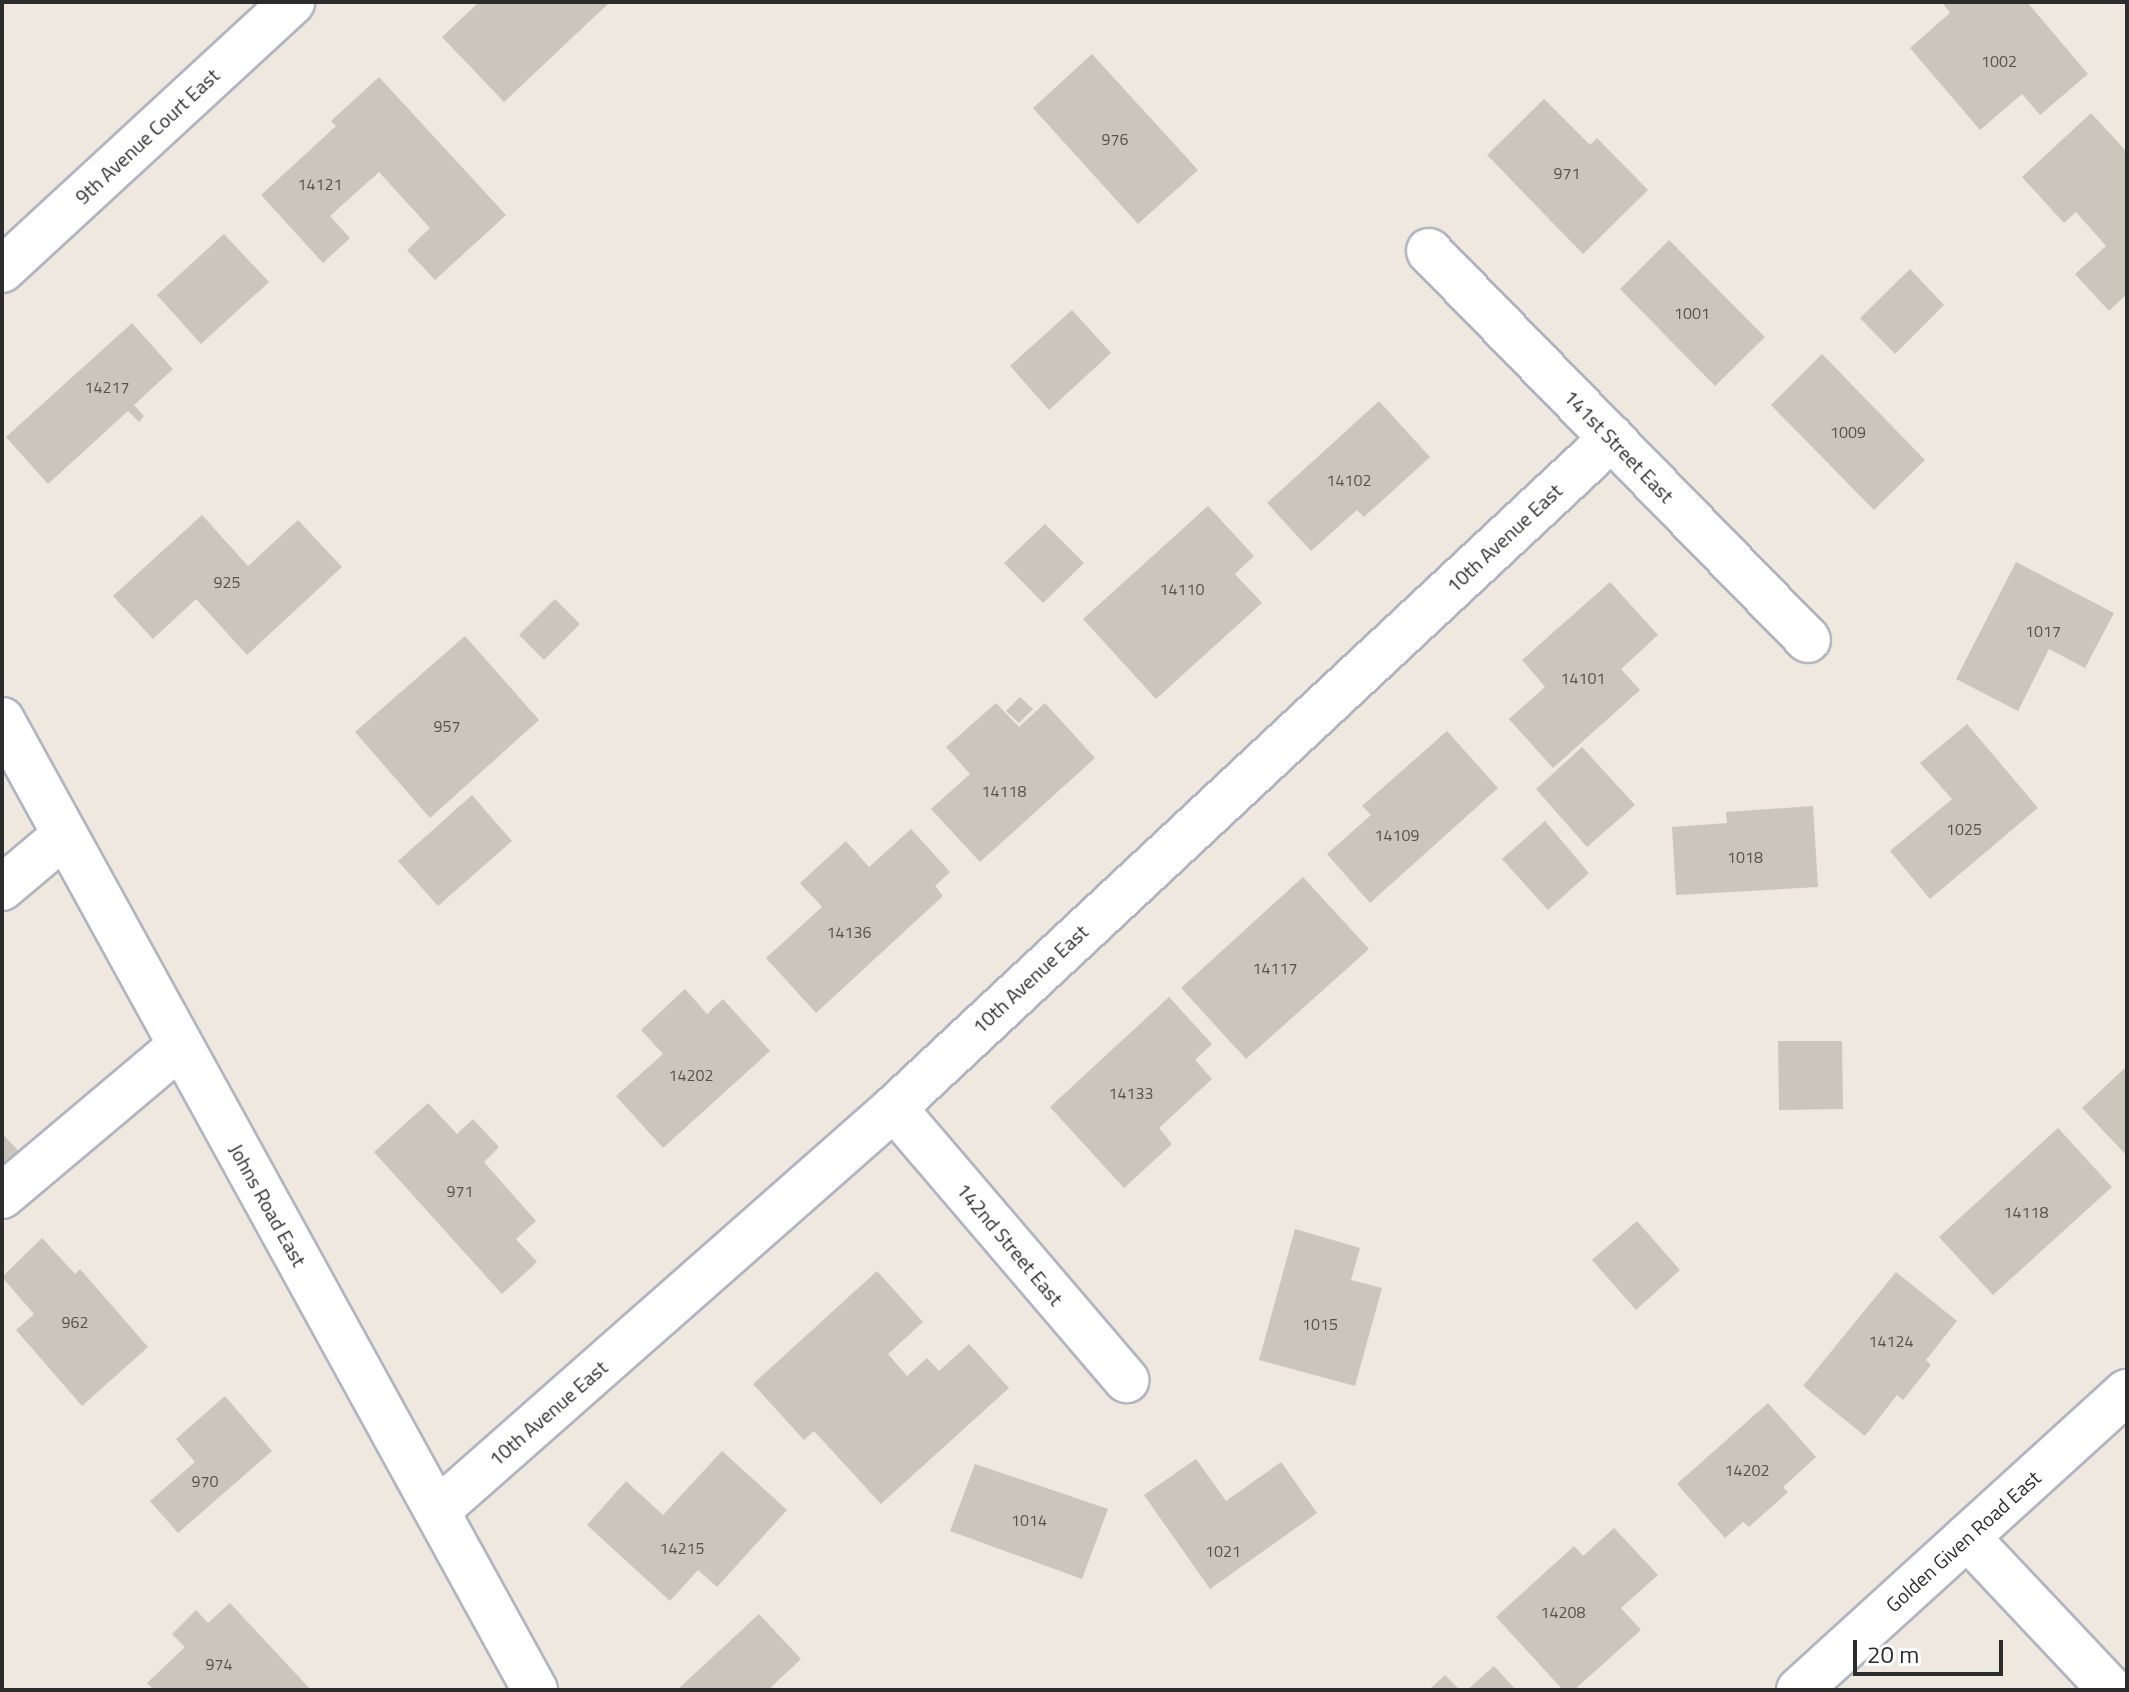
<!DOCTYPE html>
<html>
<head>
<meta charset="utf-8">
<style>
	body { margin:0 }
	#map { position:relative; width:2129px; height:1692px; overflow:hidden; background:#efe8de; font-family:"Titillium Web",sans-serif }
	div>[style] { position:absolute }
	.building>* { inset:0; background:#cac6bc }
	.roads { filter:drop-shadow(2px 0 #b1b4c1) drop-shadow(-2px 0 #b1b4c1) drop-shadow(0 2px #b1b4c1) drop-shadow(0 -2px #b1b4c1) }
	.minor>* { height:44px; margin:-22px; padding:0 22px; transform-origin:22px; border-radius:22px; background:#fff }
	span { translate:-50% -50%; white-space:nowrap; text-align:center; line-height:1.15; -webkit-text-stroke:7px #fff; paint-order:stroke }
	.number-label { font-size:16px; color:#545250 }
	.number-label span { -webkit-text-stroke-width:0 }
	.street-label { font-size:20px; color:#2c2c2c }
	.frame { position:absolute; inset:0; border:4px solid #2c2c2c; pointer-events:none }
	.scale { position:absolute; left:1853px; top:1640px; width:150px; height:36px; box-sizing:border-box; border:4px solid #2c2c2c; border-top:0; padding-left:10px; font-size:24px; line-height:28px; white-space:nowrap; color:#2c2c2c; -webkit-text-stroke:6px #fff; paint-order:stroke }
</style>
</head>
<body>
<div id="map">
	<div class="building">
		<i style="clip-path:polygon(479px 2px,610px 2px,504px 102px,442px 37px)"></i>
		<i style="clip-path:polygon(1942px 2px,2027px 2px,2088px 74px,2040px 115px,2022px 94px,1980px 130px,1910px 48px,1950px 13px)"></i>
		<i style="clip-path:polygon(1092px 54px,1198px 170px,1138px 224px,1033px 108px)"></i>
		<i style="clip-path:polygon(379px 77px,506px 215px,435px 280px,407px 250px,430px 228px,379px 172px,330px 216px,350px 238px,323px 263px,261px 195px,336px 126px,331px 121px)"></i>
		<i style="clip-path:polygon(1544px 99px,1590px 145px,1597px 138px,1648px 190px,1583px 254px,1487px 155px)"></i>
		<i style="clip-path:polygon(2091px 113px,2127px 152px,2127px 294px,2109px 311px,2075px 274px,2106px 246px,2076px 212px,2064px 223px,2022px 177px)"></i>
		<i style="clip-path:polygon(224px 234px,269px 282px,201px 344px,157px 295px)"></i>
		<i style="clip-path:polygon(1669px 240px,1765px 337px,1715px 386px,1620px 289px)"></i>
		<i style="clip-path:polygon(1910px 269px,1944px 305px,1895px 354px,1860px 318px)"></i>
		<i style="clip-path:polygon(1072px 310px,1111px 353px,1049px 410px,1010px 366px)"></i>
		<i style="clip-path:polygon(132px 323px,173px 369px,134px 405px,144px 416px,139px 422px,128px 411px,48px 484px,6px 437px)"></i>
		<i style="clip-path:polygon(1822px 354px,1925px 460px,1874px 510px,1771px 405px)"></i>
		<i style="clip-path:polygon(1379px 401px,1430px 457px,1364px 517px,1357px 510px,1311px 551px,1267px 503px)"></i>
		<i style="clip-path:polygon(1208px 506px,1254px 556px,1235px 574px,1262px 603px,1156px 699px,1083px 619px)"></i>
		<i style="clip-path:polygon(202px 515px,248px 566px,298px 520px,342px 567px,247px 655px,196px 599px,153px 639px,113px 596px)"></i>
		<i style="clip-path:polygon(1045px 524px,1084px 563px,1043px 603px,1004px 563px)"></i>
		<i style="clip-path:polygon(2016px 562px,2114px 613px,2085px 668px,2049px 649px,2018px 711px,1956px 679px)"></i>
		<i style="clip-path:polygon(1610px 582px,1658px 635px,1621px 669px,1640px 690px,1553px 768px,1509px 719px,1545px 687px,1522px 660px)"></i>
		<i style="clip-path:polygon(555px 599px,580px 624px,544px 660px,519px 635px)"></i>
		<i style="clip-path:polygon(465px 636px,539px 720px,430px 818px,355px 732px)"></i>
		<i style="clip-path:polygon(1020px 697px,1033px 709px,1019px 723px,1006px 711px)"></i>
		<i style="clip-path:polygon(996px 703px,1019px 727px,1045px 703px,1095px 758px,980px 862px,931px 809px,970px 774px,946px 747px)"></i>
		<i style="clip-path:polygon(1967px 724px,2038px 808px,1930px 899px,1890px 851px,1952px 799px,1920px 763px)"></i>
		<i style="clip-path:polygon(1447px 731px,1498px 788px,1370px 903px,1327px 854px,1371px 815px,1362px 806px)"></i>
		<i style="clip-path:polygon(1582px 747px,1635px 805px,1587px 847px,1536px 789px)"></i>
		<i style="clip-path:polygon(472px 795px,512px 841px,438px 906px,398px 861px)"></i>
		<i style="clip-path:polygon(1813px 806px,1818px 887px,1676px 895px,1672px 827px,1727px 823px,1726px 812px)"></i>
		<i style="clip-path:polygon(1545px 821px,1589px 873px,1548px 910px,1502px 859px)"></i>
		<i style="clip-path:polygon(911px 829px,950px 872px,935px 886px,943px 896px,816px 1013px,766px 958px,822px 907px,800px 883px,846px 841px,869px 867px)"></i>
		<i style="clip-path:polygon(1303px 877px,1369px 949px,1246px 1059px,1181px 988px)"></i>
		<i style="clip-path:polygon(685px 989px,707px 1014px,723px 999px,770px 1051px,663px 1148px,616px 1096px,663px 1054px,641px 1030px)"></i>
		<i style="clip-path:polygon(1169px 997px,1212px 1044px,1195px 1060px,1212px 1079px,1159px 1128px,1172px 1144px,1124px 1188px,1050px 1107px)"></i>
		<i style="clip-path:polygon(1778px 1041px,1842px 1041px,1843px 1109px,1779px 1110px)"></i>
		<i style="clip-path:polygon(2127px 1066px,2127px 1156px,2082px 1108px)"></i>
		<i style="clip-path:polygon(428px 1103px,457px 1134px,473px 1119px,499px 1147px,484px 1162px,536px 1221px,516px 1239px,537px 1262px,502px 1294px,374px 1152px)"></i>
		<i style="clip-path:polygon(2058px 1128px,2112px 1187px,1993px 1295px,1939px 1237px)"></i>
		<i style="clip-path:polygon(2px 1133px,20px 1153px,2px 1170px)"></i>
		<i style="clip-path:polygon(1637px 1221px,1680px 1270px,1636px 1310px,1592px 1260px)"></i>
		<i style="clip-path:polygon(1295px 1229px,1360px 1248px,1351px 1280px,1382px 1288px,1355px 1386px,1259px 1360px)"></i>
		<i style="clip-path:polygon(42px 1238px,75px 1274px,80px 1269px,148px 1347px,82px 1406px,16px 1330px,34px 1314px,2px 1277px)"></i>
		<i style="clip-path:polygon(877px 1271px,923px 1322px,888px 1354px,907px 1376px,927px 1358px,939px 1371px,969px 1344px,1009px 1388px,881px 1504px,814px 1431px,804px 1440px,753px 1384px)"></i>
		<i style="clip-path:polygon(1896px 1272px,1957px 1321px,1926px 1360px,1931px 1365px,1903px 1400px,1897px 1395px,1865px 1436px,1803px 1386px)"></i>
		<i style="clip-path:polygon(225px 1396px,272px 1451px,178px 1533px,150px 1501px,195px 1462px,176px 1439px)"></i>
		<i style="clip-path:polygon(1768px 1403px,1816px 1457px,1783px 1487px,1788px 1492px,1749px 1527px,1743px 1522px,1725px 1538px,1677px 1484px)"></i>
		<i style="clip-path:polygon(722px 1451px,787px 1510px,717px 1587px,698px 1570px,670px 1601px,587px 1525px,626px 1481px,663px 1515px)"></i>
		<i style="clip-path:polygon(1196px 1459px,1226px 1501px,1281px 1462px,1317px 1513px,1210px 1589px,1144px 1495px)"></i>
		<i style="clip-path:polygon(975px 1464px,1108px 1509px,1082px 1579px,950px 1531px)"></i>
		<i style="clip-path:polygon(1614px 1528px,1658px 1575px,1621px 1608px,1641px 1630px,1574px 1690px,1563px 1690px,1496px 1617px,1574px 1546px,1583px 1556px)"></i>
		<i style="clip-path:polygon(230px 1603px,311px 1690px,154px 1690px,147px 1683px,185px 1647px,172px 1634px,196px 1610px,208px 1623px)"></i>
		<i style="clip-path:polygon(759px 1614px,801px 1659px,768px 1690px,677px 1690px)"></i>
		<i style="clip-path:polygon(1494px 1666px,1516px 1690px,1467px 1690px)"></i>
		<i style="clip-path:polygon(1445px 1675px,1460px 1690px,1429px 1690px)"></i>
	</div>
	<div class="roads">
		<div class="minor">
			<i style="left:1429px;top:251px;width:543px;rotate:45.75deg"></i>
			<i style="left:2px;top:270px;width:395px;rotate:-42.7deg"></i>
			<i style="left:2px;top:720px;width:1107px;rotate:61.21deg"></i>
			<i style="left:2px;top:888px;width:82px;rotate:-40.1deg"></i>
			<i style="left:894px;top:1108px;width:358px;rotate:49.5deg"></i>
			<i style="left:2px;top:1196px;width:233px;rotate:-40.1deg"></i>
			<i style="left:438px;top:1510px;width:608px;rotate:-41.4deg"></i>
			<i style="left:894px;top:1108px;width:982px;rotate:-43.02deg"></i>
			<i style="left:1967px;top:1537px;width:210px;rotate:46.7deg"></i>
			<i style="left:1799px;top:1690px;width:443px;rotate:-42.3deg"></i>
		</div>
	</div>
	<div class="number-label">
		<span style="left:1999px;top:61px">1002</span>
		<span style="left:1115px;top:139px">976</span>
		<span style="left:1567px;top:173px">971</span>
		<span style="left:320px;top:184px">14121</span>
		<span style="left:1692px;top:313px">1001</span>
		<span style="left:107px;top:387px">14217</span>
		<span style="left:1848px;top:432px">1009</span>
		<span style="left:1349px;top:480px">14102</span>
		<span style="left:227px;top:582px">925</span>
		<span style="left:1182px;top:589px">14110</span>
		<span style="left:2043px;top:631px">1017</span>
		<span style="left:1583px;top:678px">14101</span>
		<span style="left:447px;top:726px">957</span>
		<span style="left:1004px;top:791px">14118</span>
		<span style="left:1964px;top:829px">1025</span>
		<span style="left:1397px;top:835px">14109</span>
		<span style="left:1745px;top:857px">1018</span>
		<span style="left:849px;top:932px">14136</span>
		<span style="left:1275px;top:968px">14117</span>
		<span style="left:691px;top:1075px">14202</span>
		<span style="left:1131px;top:1093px">14133</span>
		<span style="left:460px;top:1191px">971</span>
		<span style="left:2026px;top:1212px">14118</span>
		<span style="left:75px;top:1322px">962</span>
		<span style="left:1320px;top:1324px">1015</span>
		<span style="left:1891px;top:1341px">14124</span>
		<span style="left:1747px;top:1470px">14202</span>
		<span style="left:205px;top:1481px">970</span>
		<span style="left:1029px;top:1520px">1014</span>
		<span style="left:682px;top:1548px">14215</span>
		<span style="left:1223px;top:1551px">1021</span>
		<span style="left:1563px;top:1612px">14208</span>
		<span style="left:219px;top:1664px">974</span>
	</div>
	<div class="street-label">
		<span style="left:147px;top:136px;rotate:-43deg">9th Avenue Court East</span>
		<span style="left:1619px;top:446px;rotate:46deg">141st Street East</span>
		<span style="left:1504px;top:538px;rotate:-43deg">10th Avenue East</span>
		<span style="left:1030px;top:979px;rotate:-43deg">10th Avenue East</span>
		<span style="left:268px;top:1205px;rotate:61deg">Johns Road East</span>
		<span style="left:1010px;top:1244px;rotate:50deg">142nd Street East</span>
		<span style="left:548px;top:1413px;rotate:-41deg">10th Avenue East</span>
		<span style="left:1963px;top:1541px;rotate:-42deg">Golden Given Road East</span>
	</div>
	<div class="frame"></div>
	<div class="scale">20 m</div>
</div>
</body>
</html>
